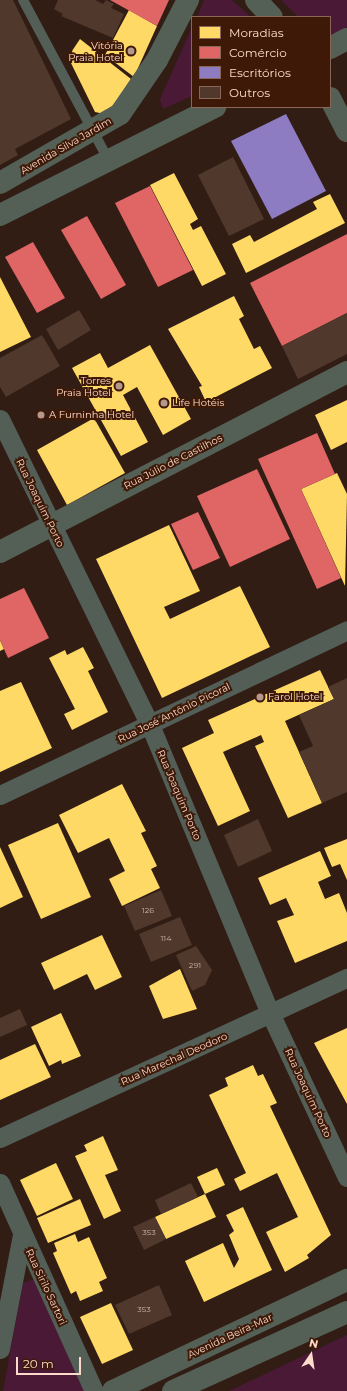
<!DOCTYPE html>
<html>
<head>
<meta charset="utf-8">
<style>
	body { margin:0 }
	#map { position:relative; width:347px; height:1391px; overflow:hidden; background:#311d14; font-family:Montserrat,sans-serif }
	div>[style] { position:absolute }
	.green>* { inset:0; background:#4a1936 }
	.homes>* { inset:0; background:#ffd966 }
	.shops>* { inset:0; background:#e06666 }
	.offices>* { inset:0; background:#8e7cc3 }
	.building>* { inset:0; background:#50382d }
	.lane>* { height:10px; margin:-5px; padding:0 5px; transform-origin:5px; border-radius:5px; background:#525e56 }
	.street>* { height:19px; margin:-9.5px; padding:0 9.5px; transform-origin:9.5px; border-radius:9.5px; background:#525e56 }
	.secondary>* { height:22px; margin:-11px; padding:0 11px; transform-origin:11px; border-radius:11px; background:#546055 }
	.dots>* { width:11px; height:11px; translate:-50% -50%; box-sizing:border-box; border:2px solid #3e1907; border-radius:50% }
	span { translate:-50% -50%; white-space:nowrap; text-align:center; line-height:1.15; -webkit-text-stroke:4px #3e1907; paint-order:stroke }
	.number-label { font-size:8px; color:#d1b2a4 }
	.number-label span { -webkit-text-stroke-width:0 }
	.poi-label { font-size:10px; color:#fcdacc }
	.right { translate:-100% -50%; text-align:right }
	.left { translate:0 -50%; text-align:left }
	.street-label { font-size:10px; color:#fcdacc }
	.legend { position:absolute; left:191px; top:16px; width:140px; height:92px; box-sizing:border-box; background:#3e1907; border:1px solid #8a6656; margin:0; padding:5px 7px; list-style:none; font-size:12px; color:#fcdacc }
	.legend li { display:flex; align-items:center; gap:8px; height:20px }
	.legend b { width:20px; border:1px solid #8a6656 }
	.north { position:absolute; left:291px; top:1335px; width:40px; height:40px; -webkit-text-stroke:3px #3e1907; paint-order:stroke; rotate:13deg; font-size:11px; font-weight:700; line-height:16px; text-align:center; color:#fcdacc }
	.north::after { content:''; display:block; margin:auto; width:14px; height:18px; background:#fcdacc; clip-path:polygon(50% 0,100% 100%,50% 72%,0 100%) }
	.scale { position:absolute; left:16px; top:1357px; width:65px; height:18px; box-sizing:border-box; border:2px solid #fcdacc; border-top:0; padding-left:5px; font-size:12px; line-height:14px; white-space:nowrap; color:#fcdacc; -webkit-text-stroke:3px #3e1907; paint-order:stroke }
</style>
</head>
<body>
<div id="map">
	<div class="green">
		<i style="clip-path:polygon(204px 0,232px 0,251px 17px,197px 17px)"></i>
		<i style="clip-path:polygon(281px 0,347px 0,347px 27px,330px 36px,330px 17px,298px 17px)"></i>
		<i style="clip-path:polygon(192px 27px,192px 96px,163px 109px,160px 99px)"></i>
		<i style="clip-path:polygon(35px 1279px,85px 1384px,83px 1391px,3px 1391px,23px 1283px)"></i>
		<i style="clip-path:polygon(347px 1335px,347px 1391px,229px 1391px)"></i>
	</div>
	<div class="homes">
		<i style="clip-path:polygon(129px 10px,157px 26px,134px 77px,105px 55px)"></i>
		<i style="clip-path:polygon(80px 39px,131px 79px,109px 115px,95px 112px,68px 57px)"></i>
		<i style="clip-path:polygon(174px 173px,198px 219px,190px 224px,193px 230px,201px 226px,226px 274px,202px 286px,150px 185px)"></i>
		<i style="clip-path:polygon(330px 194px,345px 223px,246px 273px,232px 244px,250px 235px,254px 242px,317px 209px,313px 202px)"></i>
		<i style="clip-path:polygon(0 277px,31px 337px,0 352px)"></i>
		<i style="clip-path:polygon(234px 296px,244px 316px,239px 319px,254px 349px,260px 346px,272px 368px,206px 402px,199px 387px,202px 386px,168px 329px)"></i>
		<i style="clip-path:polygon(150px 345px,191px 419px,163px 435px,137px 387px,123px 395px,148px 442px,121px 456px,72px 368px,100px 353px,108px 368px)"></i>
		<i style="clip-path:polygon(347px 400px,347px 442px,331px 450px,315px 415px)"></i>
		<i style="clip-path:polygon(94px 418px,125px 473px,67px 505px,37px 450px)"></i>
		<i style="clip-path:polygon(337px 473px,347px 494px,345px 586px,301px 489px)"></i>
		<i style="clip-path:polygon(169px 525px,200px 591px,164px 607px,170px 619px,240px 586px,270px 647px,162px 698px,96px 559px)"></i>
		<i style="clip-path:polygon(0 640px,4px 649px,0 651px)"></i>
		<i style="clip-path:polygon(83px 647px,94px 668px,88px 671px,108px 712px,72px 730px,64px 714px,75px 709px,49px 658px,65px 650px,67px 655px)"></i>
		<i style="clip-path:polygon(320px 670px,334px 699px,285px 721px,322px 803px,288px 818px,255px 746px,264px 742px,261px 735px,223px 752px,250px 811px,218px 826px,182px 748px,214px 733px,208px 720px)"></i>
		<i style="clip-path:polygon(21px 682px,52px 748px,0 772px,0 691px)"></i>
		<i style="clip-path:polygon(122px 784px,146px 831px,141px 833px,157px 866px,151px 869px,160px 888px,122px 906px,109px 879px,125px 871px,109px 838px,78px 853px,59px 815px)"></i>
		<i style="clip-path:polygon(58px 823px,91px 897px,41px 919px,8px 845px)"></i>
		<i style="clip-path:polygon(347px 839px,347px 880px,340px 864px,332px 867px,324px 848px)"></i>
		<i style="clip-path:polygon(0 847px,23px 897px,0 908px)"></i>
		<i style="clip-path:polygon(320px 851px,331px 876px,318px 882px,325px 899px,339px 893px,347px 913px,347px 941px,295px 963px,277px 921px,294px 915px,286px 898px,270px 905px,258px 878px)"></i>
		<i style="clip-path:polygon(102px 935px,122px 977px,95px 990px,87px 974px,54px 990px,41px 963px)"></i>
		<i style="clip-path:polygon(180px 969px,197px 1009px,163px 1019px,149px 986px)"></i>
		<i style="clip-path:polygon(61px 1013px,81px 1056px,62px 1064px,61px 1060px,49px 1066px,31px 1027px)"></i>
		<i style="clip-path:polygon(347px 1028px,347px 1104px,314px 1043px)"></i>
		<i style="clip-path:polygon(35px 1044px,51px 1077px,0 1100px,0 1060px)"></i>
		<i style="clip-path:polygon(253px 1065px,258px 1076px,263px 1074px,277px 1103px,270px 1106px,331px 1235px,307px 1255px,309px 1258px,285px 1272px,266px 1232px,298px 1217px,277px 1173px,240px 1191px,234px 1179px,246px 1173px,209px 1095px,228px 1086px,225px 1078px)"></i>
		<i style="clip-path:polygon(103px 1136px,118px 1170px,105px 1175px,121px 1211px,104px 1219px,75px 1156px,87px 1151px,84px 1145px)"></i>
		<i style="clip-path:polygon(56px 1163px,73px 1199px,37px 1216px,20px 1180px)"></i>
		<i style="clip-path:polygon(217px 1168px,225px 1185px,205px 1194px,197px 1177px)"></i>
		<i style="clip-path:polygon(205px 1194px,216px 1217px,166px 1239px,155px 1217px)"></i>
		<i style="clip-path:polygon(80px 1199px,91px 1225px,48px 1243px,37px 1218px)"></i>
		<i style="clip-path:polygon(243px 1207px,272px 1270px,204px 1302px,185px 1261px,223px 1243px,234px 1268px,239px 1259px,229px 1235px,234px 1231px,226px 1215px)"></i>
		<i style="clip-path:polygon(75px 1234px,78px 1242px,89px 1237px,107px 1278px,99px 1282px,103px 1291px,80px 1301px,76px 1291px,71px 1294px,53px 1253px,57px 1251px,54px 1243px)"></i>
		<i style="clip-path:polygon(111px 1303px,133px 1350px,102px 1364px,80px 1317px)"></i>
	</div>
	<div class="shops">
		<i style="clip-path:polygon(110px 0,169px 0,157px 26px)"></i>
		<i style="clip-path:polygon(150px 186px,193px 270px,158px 287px,115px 203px)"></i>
		<i style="clip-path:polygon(87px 216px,126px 285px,101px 299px,61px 230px)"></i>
		<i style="clip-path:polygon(347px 234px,347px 313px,282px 346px,250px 283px)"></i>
		<i style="clip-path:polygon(33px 242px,65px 298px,37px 313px,5px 257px)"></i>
		<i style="clip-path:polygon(317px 433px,335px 474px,301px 489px,341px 578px,317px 589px,258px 459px)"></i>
		<i style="clip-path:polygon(257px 469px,290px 539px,230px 567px,197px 496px)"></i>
		<i style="clip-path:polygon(198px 512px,220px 558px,193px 570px,171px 524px)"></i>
		<i style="clip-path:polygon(24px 588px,49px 638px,8px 658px,0 640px,0 599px)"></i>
	</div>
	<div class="offices">
		<i style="clip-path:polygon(286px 114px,326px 191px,272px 219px,231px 141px)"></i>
	</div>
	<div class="building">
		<i style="clip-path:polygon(0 0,13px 0,71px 119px,15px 149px,18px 155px,0 165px)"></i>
		<i style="clip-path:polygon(58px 0,95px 0,103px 4px,106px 0,114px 4px,111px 8px,124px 14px,113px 38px,61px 16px,63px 14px,54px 9px)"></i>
		<i style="clip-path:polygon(233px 157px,264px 219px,229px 236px,198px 175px)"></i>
		<i style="clip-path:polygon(79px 310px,91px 330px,58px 350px,46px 329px)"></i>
		<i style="clip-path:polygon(347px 313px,347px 354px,298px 379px,282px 346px)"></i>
		<i style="clip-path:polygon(42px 335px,60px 366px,6px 397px,0 387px,0 358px)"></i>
		<i style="clip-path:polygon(347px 678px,347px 792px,322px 803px,299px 752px,313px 746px,299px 715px,334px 699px,328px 687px)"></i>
		<i style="clip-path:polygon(258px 819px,272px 851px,238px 867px,224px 835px)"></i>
		<i style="clip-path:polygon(161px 890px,172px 916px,135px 931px,124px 906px)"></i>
		<i style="clip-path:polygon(180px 917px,192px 945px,151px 962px,139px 934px)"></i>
		<i style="clip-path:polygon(196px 946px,212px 970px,205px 985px,192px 991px,176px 955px)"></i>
		<i style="clip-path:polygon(20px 1009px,27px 1025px,0 1037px,0 1018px)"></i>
		<i style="clip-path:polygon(191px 1183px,198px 1197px,161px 1214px,155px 1200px)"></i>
		<i style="clip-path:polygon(155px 1217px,166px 1239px,144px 1250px,133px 1227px)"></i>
		<i style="clip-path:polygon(159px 1285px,172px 1315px,129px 1334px,115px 1305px)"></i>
	</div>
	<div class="lane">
		<i style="left:23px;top:0;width:183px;rotate:61.9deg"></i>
	</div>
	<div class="street">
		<i style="left:0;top:419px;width:341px;rotate:63.9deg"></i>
		<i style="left:150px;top:725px;width:314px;rotate:67.4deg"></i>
		<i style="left:271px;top:1015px;width:179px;rotate:64.9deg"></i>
		<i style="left:0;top:795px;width:384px;rotate:-25.4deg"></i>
		<i style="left:0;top:1138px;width:382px;rotate:-24.8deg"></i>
		<i style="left:0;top:1183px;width:228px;rotate:65.7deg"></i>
		<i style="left:0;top:1349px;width:116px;rotate:-79.1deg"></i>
	</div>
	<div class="secondary">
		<i style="left:256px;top:0;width:23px;rotate:47deg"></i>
		<i style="left:330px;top:48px;width:19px;rotate:-28deg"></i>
		<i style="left:330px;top:98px;width:37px;rotate:63deg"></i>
		<i style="left:0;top:183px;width:138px;rotate:-29.9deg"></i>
		<i style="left:120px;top:114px;width:65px;rotate:-55.6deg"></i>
		<i style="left:157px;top:60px;width:68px;rotate:-62.7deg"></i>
		<i style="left:0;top:215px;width:241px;rotate:-26.7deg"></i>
		<i style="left:0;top:552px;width:391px;rotate:-27.4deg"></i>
		<i style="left:113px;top:1391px;width:259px;rotate:-25.4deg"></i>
		<i style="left:173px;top:1391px;width:191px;rotate:-24.4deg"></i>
	</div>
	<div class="dots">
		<i style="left:131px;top:51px;background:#b5988c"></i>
		<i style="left:119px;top:386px;background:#b5988c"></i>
		<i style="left:164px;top:403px;background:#b5988c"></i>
		<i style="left:41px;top:415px;background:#b5988c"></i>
		<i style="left:260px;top:697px;background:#b5988c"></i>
	</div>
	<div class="number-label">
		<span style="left:148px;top:911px">126</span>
		<span style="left:166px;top:939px">114</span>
		<span style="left:195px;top:966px">291</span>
		<span style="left:149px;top:1233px">353</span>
		<span style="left:144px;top:1310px">353</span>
	</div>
	<div class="poi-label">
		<span class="right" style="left:123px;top:51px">Vitória<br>Praia Hotel</span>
		<span class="right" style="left:111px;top:386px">Torres<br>Praia Hotel</span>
		<span class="left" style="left:172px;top:403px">Life Hotéis</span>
		<span class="left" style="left:49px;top:415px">A Furninha Hotel</span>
		<span class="left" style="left:268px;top:697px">Farol Hotel</span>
	</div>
	<div class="street-label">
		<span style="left:66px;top:146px;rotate:-30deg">Avenida Silva Jardim</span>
		<span style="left:173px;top:462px;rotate:-27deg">Rua Júlio de Castilhos</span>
		<span style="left:40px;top:503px;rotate:64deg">Rua Joaquim Porto</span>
		<span style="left:174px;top:713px;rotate:-26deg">Rua José Antônio Picoral</span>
		<span style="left:179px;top:795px;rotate:67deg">Rua Joaquim Porto</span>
		<span style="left:174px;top:1059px;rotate:-24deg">Rua Marechal Deodoro</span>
		<span style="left:308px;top:1093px;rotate:65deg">Rua Joaquim Porto</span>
		<span style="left:46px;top:1287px;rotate:65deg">Rua Sirilo Sartori</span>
		<span style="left:230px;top:1336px;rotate:-25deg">Avenida Beira-Mar</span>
	</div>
	<ul class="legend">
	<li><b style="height:11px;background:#ffd966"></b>Moradias</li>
	<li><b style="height:11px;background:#e06666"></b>Comércio</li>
	<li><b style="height:11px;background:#8e7cc3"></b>Escritórios</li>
	<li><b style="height:11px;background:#50382d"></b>Outros</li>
	</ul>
	<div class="north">N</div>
	<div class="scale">20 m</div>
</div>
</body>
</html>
